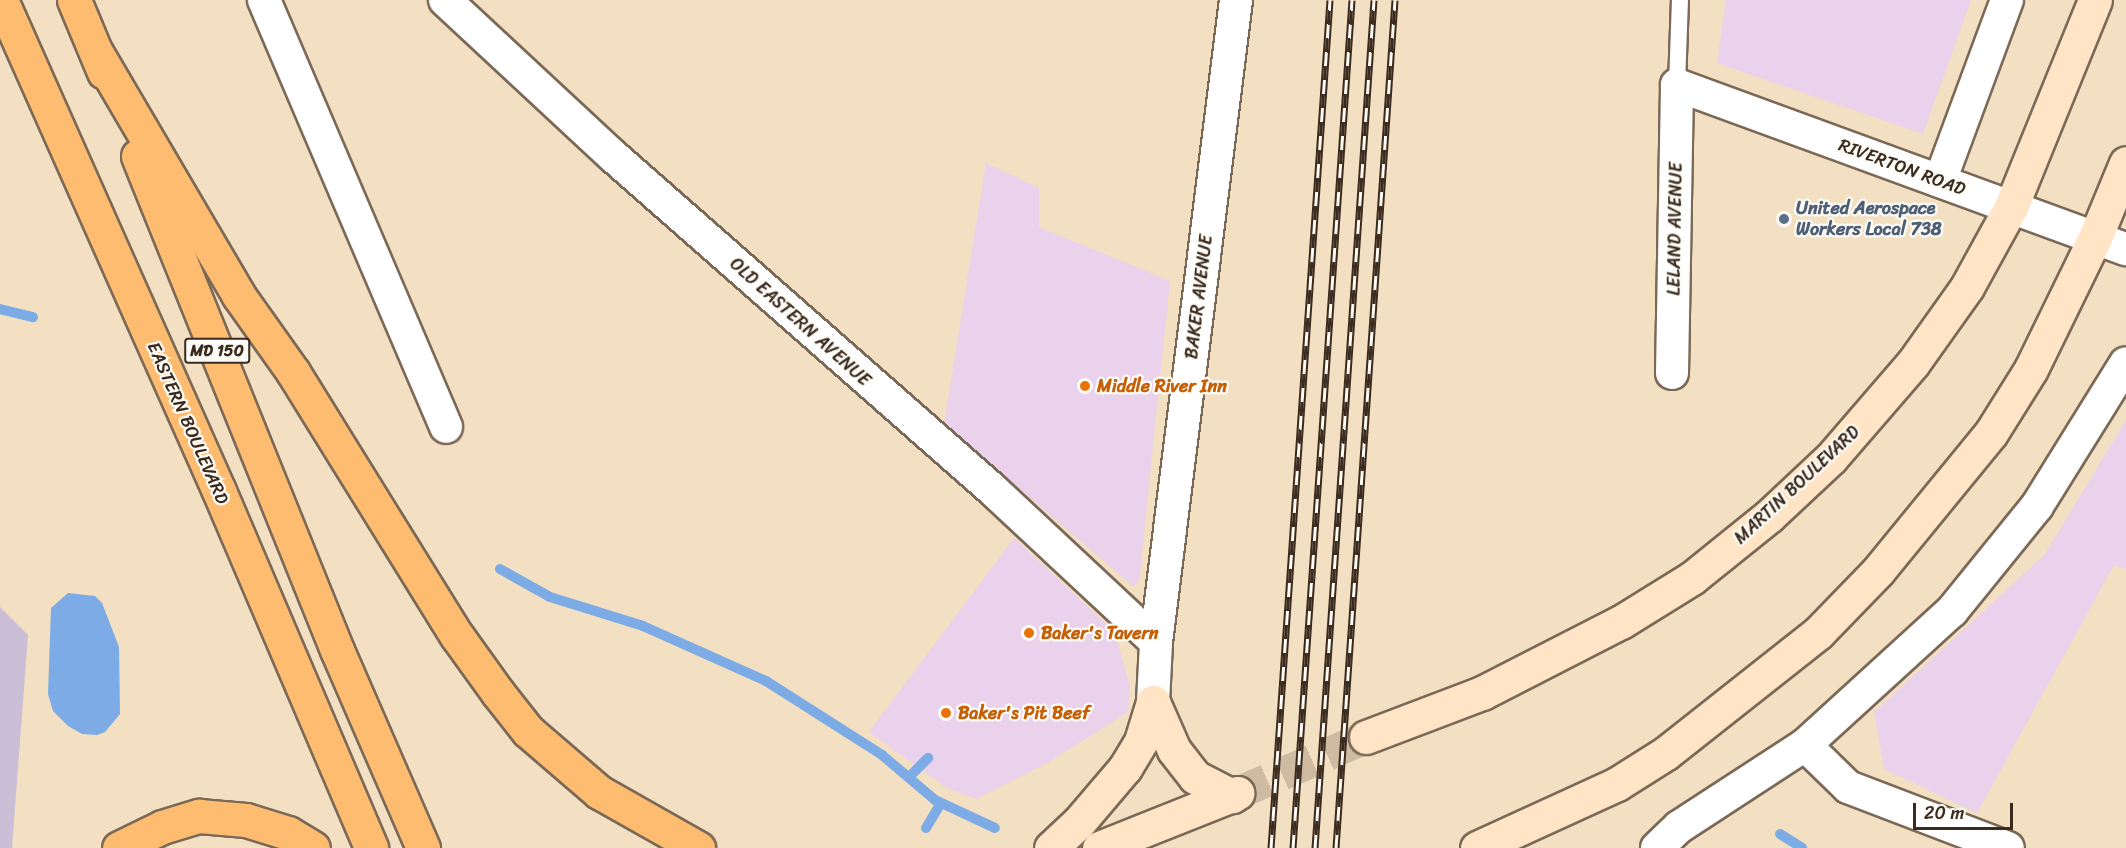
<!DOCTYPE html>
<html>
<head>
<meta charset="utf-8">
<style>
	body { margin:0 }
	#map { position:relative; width:2126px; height:848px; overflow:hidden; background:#f3dfc2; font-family:Sriracha,sans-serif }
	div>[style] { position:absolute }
	.built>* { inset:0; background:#ead1ec }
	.industrial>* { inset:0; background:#cabfd6 }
	.water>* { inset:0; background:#7cabe6 }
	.stream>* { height:10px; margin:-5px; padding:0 5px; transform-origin:5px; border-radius:5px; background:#7cabe6 }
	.secondary-tunnel>* { height:33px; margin-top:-16.5px; transform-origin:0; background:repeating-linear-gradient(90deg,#cebba1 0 33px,transparent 0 49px) }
	.roads { filter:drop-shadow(2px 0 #7b6957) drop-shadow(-2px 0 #7b6957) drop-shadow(0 2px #7b6957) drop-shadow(0 -2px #7b6957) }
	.service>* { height:16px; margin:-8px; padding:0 8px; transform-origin:8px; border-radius:8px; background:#fff }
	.minor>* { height:32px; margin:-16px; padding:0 16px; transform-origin:16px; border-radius:16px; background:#fff }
	.secondary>* { height:33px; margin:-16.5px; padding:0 16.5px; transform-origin:16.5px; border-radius:16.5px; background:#ffe4c6 }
	.primary>* { height:33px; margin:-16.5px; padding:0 16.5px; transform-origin:16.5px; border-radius:16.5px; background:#febc70 }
	.rail>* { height:7px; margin-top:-3.5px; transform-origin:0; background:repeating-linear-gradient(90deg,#fdfcf7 0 14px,#3b2a1e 0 28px); box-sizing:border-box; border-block:2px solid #3b2a1e }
	.dots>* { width:16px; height:16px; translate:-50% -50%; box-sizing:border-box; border:3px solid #fdfcf7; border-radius:50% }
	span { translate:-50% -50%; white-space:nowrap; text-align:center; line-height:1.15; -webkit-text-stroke:4.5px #fdfcf7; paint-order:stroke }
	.shield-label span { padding:2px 4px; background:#fdfcf7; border:2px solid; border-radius:4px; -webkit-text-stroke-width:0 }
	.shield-label { font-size:16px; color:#3b2a1e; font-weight:700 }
	.street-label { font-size:18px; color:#3b2a1e }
	.service-label { font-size:18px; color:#4e5e75; font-weight:700 }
	.left { translate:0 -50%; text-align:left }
	.food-label { font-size:18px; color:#c56008; font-weight:700 }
	.scale { position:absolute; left:1913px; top:803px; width:100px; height:27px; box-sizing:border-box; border:3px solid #3b2a1e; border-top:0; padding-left:8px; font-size:18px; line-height:21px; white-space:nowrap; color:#3b2a1e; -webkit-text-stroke:4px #fdfcf7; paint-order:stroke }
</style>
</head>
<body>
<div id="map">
	<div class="built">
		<i style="clip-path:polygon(1726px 0,1971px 0,1923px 134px,1717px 63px)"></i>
		<i style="clip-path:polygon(986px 163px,1039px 188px,1039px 227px,1170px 281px,1139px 582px,1133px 586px,944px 424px)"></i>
		<i style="clip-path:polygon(2126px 420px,2126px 569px,2114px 565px,1977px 813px,1884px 769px,1874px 712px,2045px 554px)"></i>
		<i style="clip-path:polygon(1014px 538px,1114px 631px,1130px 686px,1128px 712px,1049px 762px,976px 799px,947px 788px,869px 732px)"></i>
	</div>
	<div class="industrial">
		<i style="clip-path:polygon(0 607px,28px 635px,12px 848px,0 848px)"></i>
	</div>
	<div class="water">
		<i style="clip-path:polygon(68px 593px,95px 596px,102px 603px,119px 647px,120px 714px,105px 732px,97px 735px,82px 734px,68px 726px,53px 711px,48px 694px,51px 608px)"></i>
	</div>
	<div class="stream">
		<i style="left:0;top:309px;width:34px;rotate:14deg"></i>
		<i style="left:500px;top:569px;width:57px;rotate:29.2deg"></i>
		<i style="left:550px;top:597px;width:97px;rotate:17.3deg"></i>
		<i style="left:643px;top:626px;width:135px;rotate:24.1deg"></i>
		<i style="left:766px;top:681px;width:138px;rotate:32.5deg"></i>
		<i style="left:882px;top:755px;width:70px;rotate:40.3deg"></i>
		<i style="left:935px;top:800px;width:66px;rotate:25deg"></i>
		<i style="left:909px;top:777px;width:27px;rotate:-45deg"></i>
		<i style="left:926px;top:828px;width:29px;rotate:-59deg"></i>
		<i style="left:1780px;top:834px;width:26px;rotate:32deg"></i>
	</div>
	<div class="secondary-tunnel">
		<i style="left:1237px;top:793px;width:141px;rotate:-23.5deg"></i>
	</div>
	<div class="roads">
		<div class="service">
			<i style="left:1677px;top:85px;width:85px;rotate:-88deg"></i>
		</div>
		<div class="minor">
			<i style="left:264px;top:0;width:464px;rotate:66.9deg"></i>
			<i style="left:445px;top:0;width:229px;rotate:42.9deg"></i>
			<i style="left:613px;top:156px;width:506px;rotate:41.31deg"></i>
			<i style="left:993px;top:490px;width:223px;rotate:43deg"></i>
			<i style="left:1940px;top:181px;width:193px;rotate:-69.7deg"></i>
			<i style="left:1672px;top:373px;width:288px;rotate:-89deg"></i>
			<i style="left:1677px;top:85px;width:478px;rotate:20.1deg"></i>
			<i style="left:1153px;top:702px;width:60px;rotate:-87.1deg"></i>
			<i style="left:1156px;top:642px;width:647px;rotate:-82.9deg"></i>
			<i style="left:1805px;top:745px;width:60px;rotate:44.3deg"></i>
			<i style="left:1848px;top:787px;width:171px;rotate:20.9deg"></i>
			<i style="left:1657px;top:848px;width:30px;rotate:-44deg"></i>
			<i style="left:1679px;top:827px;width:150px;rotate:-33.1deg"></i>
			<i style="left:1805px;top:745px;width:199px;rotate:-42.4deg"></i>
			<i style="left:1952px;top:611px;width:135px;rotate:-51deg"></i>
			<i style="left:2037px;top:506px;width:168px;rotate:-58.1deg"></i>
		</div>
		<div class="secondary">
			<i style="left:1153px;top:702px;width:52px;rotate:66.4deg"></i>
			<i style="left:1174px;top:750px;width:34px;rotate:52deg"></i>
			<i style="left:1195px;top:777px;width:42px;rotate:27.2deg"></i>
			<i style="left:1366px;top:737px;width:124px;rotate:-20.8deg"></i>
			<i style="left:1482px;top:693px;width:156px;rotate:-27.1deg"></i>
			<i style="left:1621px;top:622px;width:84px;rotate:-31.8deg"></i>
			<i style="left:1692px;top:578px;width:99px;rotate:-38.8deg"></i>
			<i style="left:1769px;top:516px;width:85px;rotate:-43.1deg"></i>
			<i style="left:1831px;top:458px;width:125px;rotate:-49.2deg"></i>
			<i style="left:1913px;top:363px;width:93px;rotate:-54.6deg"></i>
			<i style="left:1967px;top:287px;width:91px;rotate:-61.2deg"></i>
			<i style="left:2011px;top:207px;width:223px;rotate:-67.9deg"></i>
			<i style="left:1051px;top:848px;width:38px;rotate:-43deg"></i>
			<i style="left:1079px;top:822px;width:71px;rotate:-49.6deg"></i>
			<i style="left:1125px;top:768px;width:31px;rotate:-59deg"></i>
			<i style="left:1141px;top:741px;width:41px;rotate:-72.9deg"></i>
			<i style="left:1099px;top:848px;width:149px;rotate:-21.7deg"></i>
			<i style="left:1477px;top:848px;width:154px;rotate:-24.6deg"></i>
			<i style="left:1617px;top:784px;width:58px;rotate:-32.3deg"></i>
			<i style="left:1666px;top:753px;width:194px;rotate:-38.3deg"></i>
			<i style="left:1818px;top:633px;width:86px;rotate:-45.9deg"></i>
			<i style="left:1878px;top:571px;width:178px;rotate:-50.7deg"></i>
			<i style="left:1991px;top:433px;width:75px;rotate:-58deg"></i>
			<i style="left:2031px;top:369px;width:146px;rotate:-64deg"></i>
			<i style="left:2095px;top:238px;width:81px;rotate:-67.5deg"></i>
		</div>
		<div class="primary">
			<i style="left:1px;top:0;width:537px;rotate:66.06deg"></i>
			<i style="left:219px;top:491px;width:388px;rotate:66.9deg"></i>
			<i style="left:74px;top:0;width:78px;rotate:67.4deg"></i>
			<i style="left:96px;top:52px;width:283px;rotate:59.6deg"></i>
			<i style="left:239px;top:296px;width:93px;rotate:54.6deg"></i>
			<i style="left:293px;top:372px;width:311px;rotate:58.2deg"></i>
			<i style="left:457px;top:636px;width:70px;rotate:54.3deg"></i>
			<i style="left:498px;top:693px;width:48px;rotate:51.7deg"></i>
			<i style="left:528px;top:731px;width:94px;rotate:40.7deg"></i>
			<i style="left:599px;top:792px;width:114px;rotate:29.5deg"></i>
			<i style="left:138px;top:156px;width:533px;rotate:68.06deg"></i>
			<i style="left:337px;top:650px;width:216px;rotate:66.5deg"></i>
			<i style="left:119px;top:848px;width:48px;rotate:-26deg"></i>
			<i style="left:162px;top:827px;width:39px;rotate:-17deg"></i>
			<i style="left:199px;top:816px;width:47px;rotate:4.9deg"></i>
			<i style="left:246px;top:820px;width:44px;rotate:17.2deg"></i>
			<i style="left:288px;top:833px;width:29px;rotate:31deg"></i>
		</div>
	</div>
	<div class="rail">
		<i style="left:1271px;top:848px;width:850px;rotate:-86.02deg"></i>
		<i style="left:1293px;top:848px;width:850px;rotate:-86.02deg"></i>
		<i style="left:1315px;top:848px;width:850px;rotate:-86.02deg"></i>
		<i style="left:1336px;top:848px;width:850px;rotate:-86.02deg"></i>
	</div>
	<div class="dots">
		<i style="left:1784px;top:219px;background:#5c6f8a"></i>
		<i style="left:1085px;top:386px;background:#e8710a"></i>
		<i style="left:1029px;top:633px;background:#e8710a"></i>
		<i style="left:946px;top:713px;background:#e8710a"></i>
	</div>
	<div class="shield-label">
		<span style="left:217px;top:351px">MD 150</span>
	</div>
	<div class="street-label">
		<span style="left:1902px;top:167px;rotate:20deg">RIVERTON ROAD</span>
		<span style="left:1675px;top:229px;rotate:-89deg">LELAND AVENUE</span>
		<span style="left:1199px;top:297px;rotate:-83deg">BAKER AVENUE</span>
		<span style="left:800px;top:322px;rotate:42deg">OLD EASTERN AVENUE</span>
		<span style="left:188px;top:423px;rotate:66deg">EASTERN BOULEVARD</span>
		<span style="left:1797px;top:485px;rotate:-43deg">MARTIN BOULEVARD</span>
	</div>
	<div class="service-label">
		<span class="left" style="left:1796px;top:219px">United Aerospace<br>Workers Local 738</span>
	</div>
	<div class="food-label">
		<span class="left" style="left:1097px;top:386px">Middle River Inn</span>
		<span class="left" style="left:1041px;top:633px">Baker's Tavern</span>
		<span class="left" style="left:958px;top:713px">Baker's Pit Beef</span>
	</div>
	<div class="scale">20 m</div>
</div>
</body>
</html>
